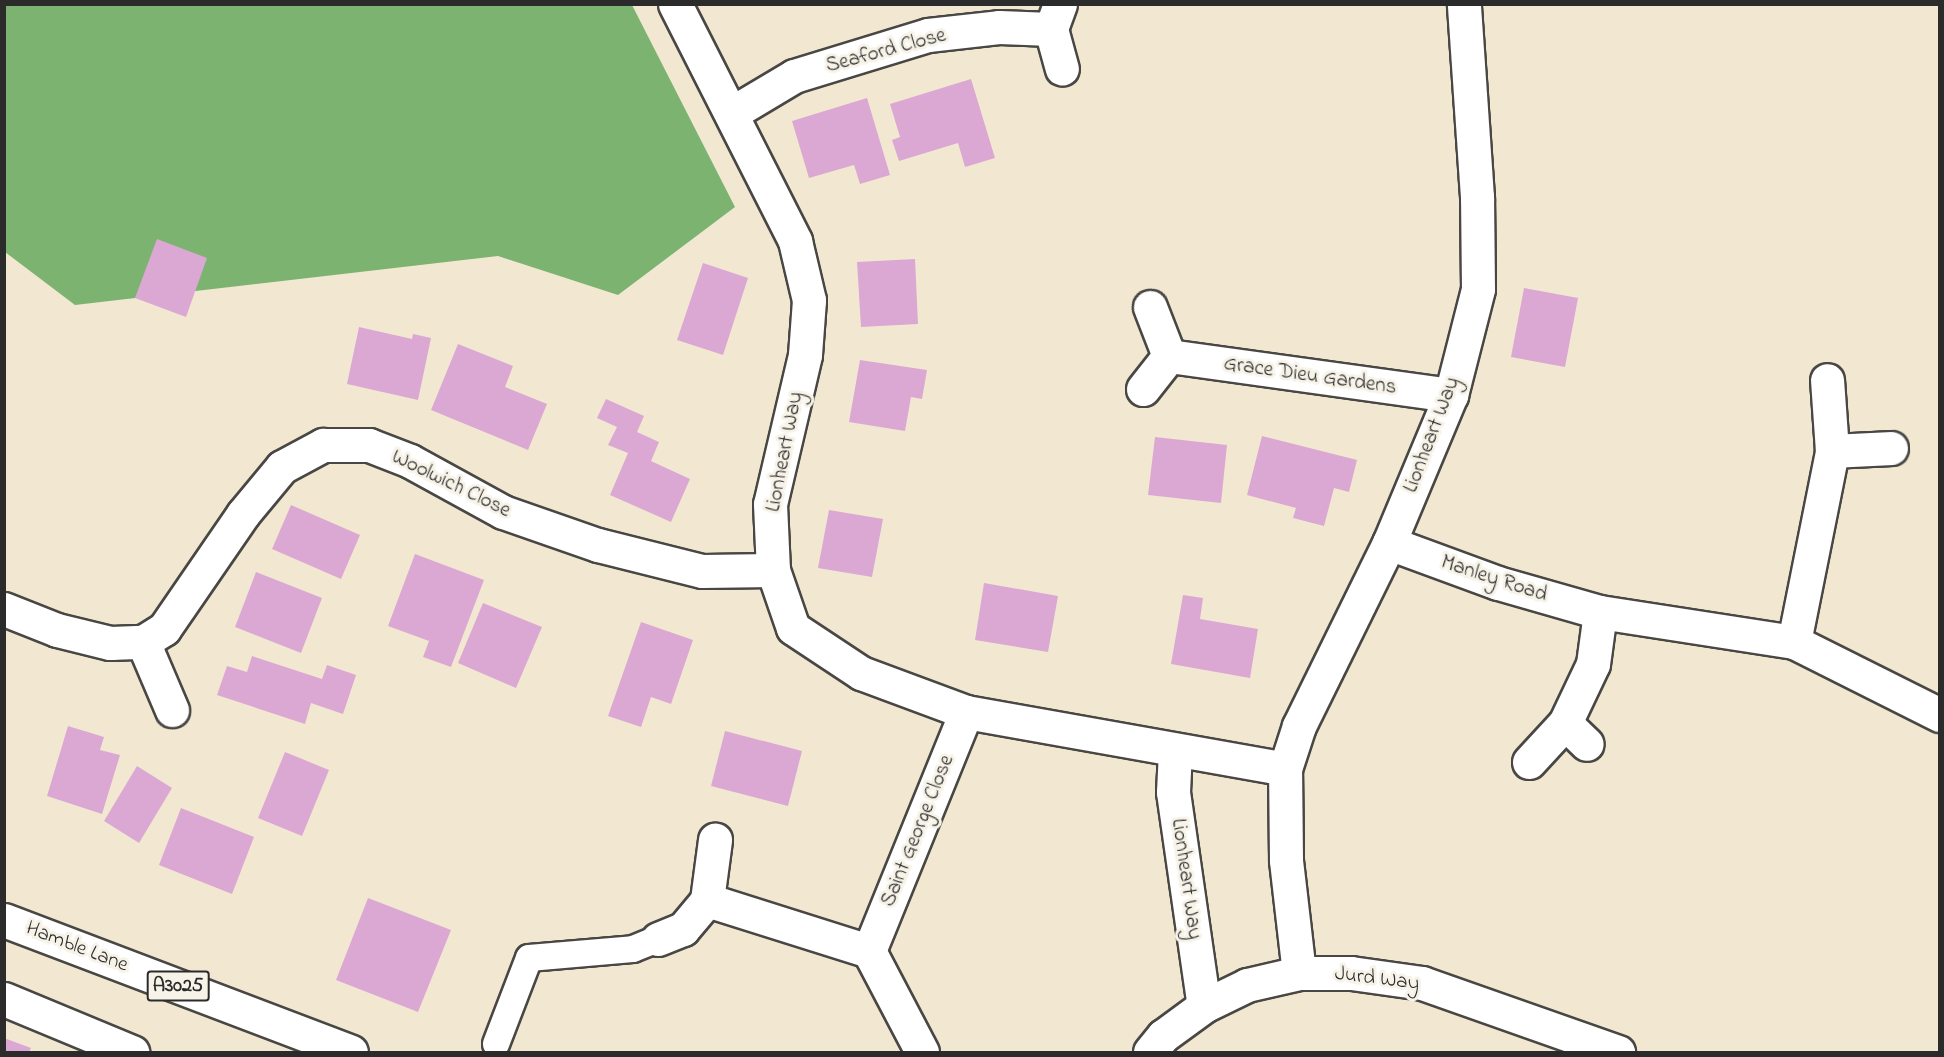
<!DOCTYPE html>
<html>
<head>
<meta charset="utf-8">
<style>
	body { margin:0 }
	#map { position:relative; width:1944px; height:1057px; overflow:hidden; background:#f2e8d1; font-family:"Indie Flower",sans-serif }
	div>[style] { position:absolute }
	.forest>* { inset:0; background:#7db370 }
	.building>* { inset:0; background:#dba8d4 }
	.roads { filter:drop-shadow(2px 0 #494744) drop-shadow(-2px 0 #494744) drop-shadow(0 2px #494744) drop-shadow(0 -2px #494744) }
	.service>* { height:26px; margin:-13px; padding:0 13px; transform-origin:13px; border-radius:13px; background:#fff }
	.minor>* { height:33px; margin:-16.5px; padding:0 16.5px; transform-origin:16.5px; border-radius:16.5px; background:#fff }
	.tertiary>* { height:33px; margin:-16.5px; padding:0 16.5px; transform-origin:16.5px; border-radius:16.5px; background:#fff }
	.primary>* { height:33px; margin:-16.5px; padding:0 16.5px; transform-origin:16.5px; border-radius:16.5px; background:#fff }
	span { translate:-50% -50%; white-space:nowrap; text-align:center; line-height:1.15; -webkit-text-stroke:6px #f7f3e8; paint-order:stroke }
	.shield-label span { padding:2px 4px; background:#f7f3e8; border:2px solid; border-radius:4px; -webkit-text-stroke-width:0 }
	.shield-label { font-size:20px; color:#2b2b2b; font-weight:700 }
	.street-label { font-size:21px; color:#2b2b2b }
	.frame { position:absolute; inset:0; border:6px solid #2b2b2b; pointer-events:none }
</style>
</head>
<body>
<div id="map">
	<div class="forest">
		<i style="clip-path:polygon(4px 5px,632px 5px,735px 207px,618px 295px,498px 256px,75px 305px,5px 252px)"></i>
	</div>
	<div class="building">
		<i style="clip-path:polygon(971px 79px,995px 158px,965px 167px,958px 143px,899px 161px,892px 140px,900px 137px,890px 104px)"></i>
		<i style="clip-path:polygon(867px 98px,890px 175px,860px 184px,854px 165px,809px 178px,792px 121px)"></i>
		<i style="clip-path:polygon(157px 239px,207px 258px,186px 317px,135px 298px)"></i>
		<i style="clip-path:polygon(915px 259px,918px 324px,861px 327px,857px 262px)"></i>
		<i style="clip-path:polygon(703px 263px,748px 278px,723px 355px,677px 340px)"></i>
		<i style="clip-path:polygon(1524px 288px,1578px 298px,1565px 367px,1511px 357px)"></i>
		<i style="clip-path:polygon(359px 327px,412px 339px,413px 334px,431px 338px,418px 400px,347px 384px)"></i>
		<i style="clip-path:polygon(458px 344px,513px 366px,505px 387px,547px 404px,528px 450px,431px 410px)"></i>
		<i style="clip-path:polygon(860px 360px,927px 370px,922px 399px,911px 397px,905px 431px,849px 422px)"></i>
		<i style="clip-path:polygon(606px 399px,644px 416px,637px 432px,659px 442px,651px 461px,690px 479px,671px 522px,610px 495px,628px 453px,608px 445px,617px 427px,597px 418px)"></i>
		<i style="clip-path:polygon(1262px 436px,1357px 460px,1349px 492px,1334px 488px,1324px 526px,1293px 518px,1296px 508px,1247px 495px)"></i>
		<i style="clip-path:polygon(1155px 437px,1227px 445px,1221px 503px,1148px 495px)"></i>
		<i style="clip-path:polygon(291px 505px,360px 535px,341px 579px,272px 549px)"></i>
		<i style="clip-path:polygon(829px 510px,883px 519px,872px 577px,818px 568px)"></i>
		<i style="clip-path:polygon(415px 554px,484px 580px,451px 667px,423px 657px,429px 641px,388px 626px)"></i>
		<i style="clip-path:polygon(256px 572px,322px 598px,301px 653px,235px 627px)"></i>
		<i style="clip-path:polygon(984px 583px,1058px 596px,1048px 652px,975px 640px)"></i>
		<i style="clip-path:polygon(1183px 595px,1203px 598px,1200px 619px,1258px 629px,1250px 678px,1171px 664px)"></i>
		<i style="clip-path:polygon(483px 603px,542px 627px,516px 688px,458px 663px)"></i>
		<i style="clip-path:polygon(641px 622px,693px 640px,671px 704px,651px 697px,641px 727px,608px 716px)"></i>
		<i style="clip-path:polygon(252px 656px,322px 679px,327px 665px,356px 675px,343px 714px,311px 703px,305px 724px,217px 695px,227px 666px,247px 672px)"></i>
		<i style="clip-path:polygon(68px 726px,104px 737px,100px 750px,120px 755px,102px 814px,47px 796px)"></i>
		<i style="clip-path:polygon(725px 731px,802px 751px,788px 806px,711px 786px)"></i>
		<i style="clip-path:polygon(285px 752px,329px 770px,302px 836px,258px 818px)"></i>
		<i style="clip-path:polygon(137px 766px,172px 788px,139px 843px,104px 821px)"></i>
		<i style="clip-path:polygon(181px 808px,254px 837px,232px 894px,159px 865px)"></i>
		<i style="clip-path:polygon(368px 898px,451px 930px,418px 1012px,336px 980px)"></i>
		<i style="clip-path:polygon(4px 1038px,31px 1048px,29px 1052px,4px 1052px)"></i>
	</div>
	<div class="roads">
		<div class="service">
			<i style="left:496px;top:1044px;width:92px;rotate:-69deg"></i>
			<i style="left:529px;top:958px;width:104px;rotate:-4.9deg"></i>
			<i style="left:633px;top:949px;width:27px;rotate:-22deg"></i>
		</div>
		<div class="minor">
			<i style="left:675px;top:4px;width:266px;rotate:63.1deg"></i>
			<i style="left:795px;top:241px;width:61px;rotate:76.7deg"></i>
			<i style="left:809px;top:300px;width:55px;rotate:94.2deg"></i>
			<i style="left:805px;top:355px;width:153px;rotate:103.2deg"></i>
			<i style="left:770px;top:504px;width:66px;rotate:87.4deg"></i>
			<i style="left:773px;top:570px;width:61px;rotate:71deg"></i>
			<i style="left:793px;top:628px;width:82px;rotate:33.5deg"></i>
			<i style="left:861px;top:673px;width:112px;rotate:20.4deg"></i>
			<i style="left:966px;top:712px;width:324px;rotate:10.1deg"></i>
			<i style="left:1060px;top:4px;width:27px;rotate:110deg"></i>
			<i style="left:1051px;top:29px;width:41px;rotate:74.6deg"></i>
			<i style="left:732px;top:113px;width:72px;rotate:-30.8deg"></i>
			<i style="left:794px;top:76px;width:140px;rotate:-17deg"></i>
			<i style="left:928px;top:35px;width:71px;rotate:-6.4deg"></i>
			<i style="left:999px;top:27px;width:52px;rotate:2.2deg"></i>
			<i style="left:1150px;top:307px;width:53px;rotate:68.8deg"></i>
			<i style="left:1169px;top:356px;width:285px;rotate:7.9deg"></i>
			<i style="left:1143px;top:389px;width:42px;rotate:-51.8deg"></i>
			<i style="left:1832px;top:451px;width:59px;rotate:-2.9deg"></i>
			<i style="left:1389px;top:543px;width:116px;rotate:20.2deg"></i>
			<i style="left:1498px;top:583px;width:106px;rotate:15.9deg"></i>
			<i style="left:1600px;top:612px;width:196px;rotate:8.8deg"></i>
			<i style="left:1794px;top:642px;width:163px;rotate:26.6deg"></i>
			<i style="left:4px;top:609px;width:57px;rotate:21.6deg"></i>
			<i style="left:57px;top:630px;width:55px;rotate:13.8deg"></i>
			<i style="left:110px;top:643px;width:33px;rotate:-2deg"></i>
			<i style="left:143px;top:642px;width:25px;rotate:-32deg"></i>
			<i style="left:164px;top:629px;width:140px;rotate:-55.5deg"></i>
			<i style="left:243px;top:514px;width:61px;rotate:-50.3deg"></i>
			<i style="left:282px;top:467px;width:47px;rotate:-28.2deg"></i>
			<i style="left:323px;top:445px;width:46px"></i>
			<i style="left:369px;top:445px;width:44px;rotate:21.3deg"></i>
			<i style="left:410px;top:461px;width:106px;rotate:28.7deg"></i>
			<i style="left:503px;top:512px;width:101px;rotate:19.2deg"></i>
			<i style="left:598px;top:545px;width:107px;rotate:14deg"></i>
			<i style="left:702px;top:571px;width:71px;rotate:-0.8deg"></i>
			<i style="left:143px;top:642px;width:74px;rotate:66.9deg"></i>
			<i style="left:1794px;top:642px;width:195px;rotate:-78.7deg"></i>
			<i style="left:1832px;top:451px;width:71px;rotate:-94deg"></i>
			<i style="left:1565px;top:723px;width:30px;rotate:44deg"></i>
			<i style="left:1175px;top:751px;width:41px;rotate:92.8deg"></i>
			<i style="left:1173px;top:792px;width:216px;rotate:81.8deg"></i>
			<i style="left:1529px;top:762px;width:53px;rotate:-47.3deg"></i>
			<i style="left:1565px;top:723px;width:65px;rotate:-64.6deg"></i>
			<i style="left:1593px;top:664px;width:52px;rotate:-82.3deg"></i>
			<i style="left:707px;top:900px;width:170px;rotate:17.5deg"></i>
			<i style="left:869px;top:951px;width:114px;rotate:62.3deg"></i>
			<i style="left:658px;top:939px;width:27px;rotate:-22deg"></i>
			<i style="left:683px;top:929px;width:38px;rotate:-50deg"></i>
			<i style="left:707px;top:900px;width:61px;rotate:-82.4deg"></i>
			<i style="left:869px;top:951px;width:258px;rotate:-67.9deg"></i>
			<i style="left:1299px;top:973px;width:114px;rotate:-96.6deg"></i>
			<i style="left:1286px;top:860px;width:91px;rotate:-90.6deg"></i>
			<i style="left:1285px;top:769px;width:45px;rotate:-72deg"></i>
			<i style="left:1299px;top:726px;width:204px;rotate:-63.8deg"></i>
			<i style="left:1389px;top:543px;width:160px;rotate:-67.3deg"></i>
			<i style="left:1451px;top:395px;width:109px;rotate:-75.7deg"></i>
			<i style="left:1478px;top:289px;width:92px;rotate:-90.6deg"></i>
			<i style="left:1477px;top:197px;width:193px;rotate:-93.9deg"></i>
			<i style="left:4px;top:999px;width:139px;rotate:22.5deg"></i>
		</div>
		<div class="tertiary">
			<i style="left:1150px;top:1052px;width:21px;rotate:-51deg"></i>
			<i style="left:1163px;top:1036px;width:51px;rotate:-36.2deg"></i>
			<i style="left:1204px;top:1006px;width:48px;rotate:-26deg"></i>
			<i style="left:1247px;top:985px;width:53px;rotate:-13deg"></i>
			<i style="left:1299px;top:973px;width:52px"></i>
			<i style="left:1351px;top:973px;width:72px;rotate:8deg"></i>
			<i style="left:1422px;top:983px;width:208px;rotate:19.4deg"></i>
		</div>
		<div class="primary">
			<i style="left:4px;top:920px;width:371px;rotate:20.8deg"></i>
		</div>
	</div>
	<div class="shield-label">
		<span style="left:178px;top:986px">A3025</span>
	</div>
	<div class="street-label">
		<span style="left:886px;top:51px;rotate:-15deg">Seaford Close</span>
		<span style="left:1310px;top:376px;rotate:8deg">Grace Dieu Gardens</span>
		<span style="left:1432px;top:435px;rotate:-69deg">Lionheart Way</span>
		<span style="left:785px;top:452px;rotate:-79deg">Lionheart Way</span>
		<span style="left:451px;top:484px;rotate:26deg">Woolwich Close</span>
		<span style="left:1494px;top:579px;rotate:18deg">Manley Road</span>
		<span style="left:918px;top:831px;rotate:-68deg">Saint George Close</span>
		<span style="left:1186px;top:879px;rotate:82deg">Lionheart Way</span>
		<span style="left:77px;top:947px;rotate:21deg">Hamble Lane</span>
		<span style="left:1377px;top:979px;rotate:7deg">Jurd Way</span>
	</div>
	<div class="frame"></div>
</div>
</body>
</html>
